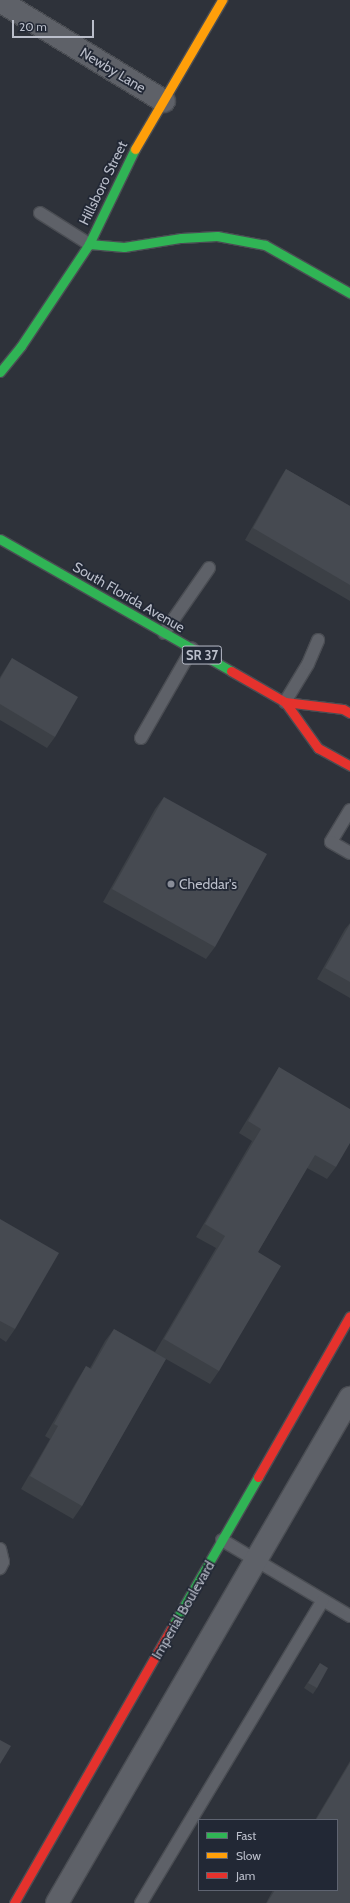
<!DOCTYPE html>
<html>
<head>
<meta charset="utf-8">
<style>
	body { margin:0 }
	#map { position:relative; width:350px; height:1903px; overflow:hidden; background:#2e323a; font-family:Cabin,sans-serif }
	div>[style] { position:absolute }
	.roads { filter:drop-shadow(1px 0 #4a4d53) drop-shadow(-1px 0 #4a4d53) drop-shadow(0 1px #4a4d53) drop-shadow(0 -1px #4a4d53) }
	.lane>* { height:12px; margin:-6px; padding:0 6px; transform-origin:6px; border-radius:6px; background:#5e6168 }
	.street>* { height:22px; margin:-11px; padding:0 11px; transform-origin:11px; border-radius:11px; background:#5e6168 }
	.fast>* { height:9px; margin:-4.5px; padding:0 4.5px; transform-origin:4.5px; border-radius:4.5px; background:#30b455 }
	.slow>* { height:9px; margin:-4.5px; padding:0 4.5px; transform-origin:4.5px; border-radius:4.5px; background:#ff9f0a }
	.jam>* { height:9px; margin:-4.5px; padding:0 4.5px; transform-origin:4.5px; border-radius:4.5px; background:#e5322d }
	.wall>* { inset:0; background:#3c4046 }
	.building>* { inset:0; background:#464a51 }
	.dots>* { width:11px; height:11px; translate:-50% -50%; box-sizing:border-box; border:2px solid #222835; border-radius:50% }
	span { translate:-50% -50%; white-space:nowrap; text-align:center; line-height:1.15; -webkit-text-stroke:3.5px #222835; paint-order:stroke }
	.shield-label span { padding:1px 3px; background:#222835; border:1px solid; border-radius:3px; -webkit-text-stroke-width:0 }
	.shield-label { font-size:13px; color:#babeca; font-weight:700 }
	.street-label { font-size:14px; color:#babeca }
	.poi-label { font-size:14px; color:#babeca }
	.left { translate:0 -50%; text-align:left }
	.legend { position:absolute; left:198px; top:1819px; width:140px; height:72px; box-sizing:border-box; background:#222835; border:1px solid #5f6471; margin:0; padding:5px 7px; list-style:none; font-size:12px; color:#babeca }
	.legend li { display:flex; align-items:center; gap:8px; height:20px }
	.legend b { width:20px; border:1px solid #5f6471 }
	.scale { position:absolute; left:12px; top:20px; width:82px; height:18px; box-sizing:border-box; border:2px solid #babeca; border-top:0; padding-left:5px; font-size:12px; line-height:14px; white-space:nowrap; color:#babeca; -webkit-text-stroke:3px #222835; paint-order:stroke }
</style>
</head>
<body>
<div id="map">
	<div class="roads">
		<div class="lane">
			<i style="left:40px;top:213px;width:58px;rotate:32.3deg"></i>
			<i style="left:164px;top:633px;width:79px;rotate:-55.3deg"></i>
			<i style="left:285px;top:702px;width:44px;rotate:-58.8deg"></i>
			<i style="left:308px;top:664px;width:26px;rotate:-67deg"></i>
			<i style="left:141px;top:738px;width:103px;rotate:-60.2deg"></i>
			<i style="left:350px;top:810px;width:37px;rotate:121deg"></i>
			<i style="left:331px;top:842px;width:22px;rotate:30deg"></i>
			<i style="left:222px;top:1540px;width:149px;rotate:30.7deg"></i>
			<i style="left:0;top:1549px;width:13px;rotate:77deg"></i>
			<i style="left:3px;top:1562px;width:7px;rotate:117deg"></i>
			<i style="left:141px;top:1903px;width:353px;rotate:-59deg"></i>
		</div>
		<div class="street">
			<i style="left:0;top:1px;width:192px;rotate:31.4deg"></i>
			<i style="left:57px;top:1903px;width:584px;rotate:-59.88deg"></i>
		</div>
		<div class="fast">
			<i style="left:89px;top:244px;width:35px;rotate:5deg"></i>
			<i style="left:124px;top:247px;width:58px;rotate:-9deg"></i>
			<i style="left:181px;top:238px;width:36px;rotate:-3deg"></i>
			<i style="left:217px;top:236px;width:49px;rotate:10.6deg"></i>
			<i style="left:265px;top:245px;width:98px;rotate:29.5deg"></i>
			<i style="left:0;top:372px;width:33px;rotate:-51deg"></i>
			<i style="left:21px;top:346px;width:123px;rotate:-56.3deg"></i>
			<i style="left:89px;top:244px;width:106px;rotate:-64.2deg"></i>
			<i style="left:0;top:539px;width:266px;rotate:29.7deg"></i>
			<i style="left:173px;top:1625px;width:171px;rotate:-60.1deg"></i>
		</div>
		<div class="slow">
			<i style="left:135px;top:149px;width:173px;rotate:-59.7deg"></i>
		</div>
		<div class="jam">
			<i style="left:231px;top:671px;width:62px;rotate:29.9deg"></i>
			<i style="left:285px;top:702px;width:58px;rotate:6.9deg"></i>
			<i style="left:343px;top:709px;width:8px;rotate:30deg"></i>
			<i style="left:285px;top:702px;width:57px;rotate:54.3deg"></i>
			<i style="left:318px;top:748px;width:37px;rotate:29deg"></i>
			<i style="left:258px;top:1477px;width:185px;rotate:-60.3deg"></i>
			<i style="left:14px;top:1903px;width:320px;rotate:-60.2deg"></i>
		</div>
	</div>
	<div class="wall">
		<i style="clip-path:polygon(286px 469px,350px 506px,350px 601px,245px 540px,279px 480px)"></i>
		<i style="clip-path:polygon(12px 658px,55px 737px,47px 748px,0 720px,0 677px)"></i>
		<i style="clip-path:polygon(164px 797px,215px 947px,206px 959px,103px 902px,155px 809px)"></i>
		<i style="clip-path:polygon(350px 923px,350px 998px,317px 979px,345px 929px)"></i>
		<i style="clip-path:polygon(279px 1067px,336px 1167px,327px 1179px,307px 1168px,258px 1252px,219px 1371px,210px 1384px,166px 1359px,82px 1506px,73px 1519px,21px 1489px,50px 1439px,45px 1436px,78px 1379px,86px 1366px,90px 1368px,105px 1341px,114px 1329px,155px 1352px,216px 1248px,196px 1237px,252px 1141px,239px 1133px,271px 1080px)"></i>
		<i style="clip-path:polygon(0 1219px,15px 1329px,6px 1342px,0 1338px)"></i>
		<i style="clip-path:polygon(320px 1663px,317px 1688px,313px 1694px,304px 1688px)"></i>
		<i style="clip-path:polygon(350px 1761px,350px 1903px,266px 1903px,273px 1890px,337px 1890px,337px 1820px,315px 1820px)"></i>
	</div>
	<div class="building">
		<i style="clip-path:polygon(286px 469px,350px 506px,350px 585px,253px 528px)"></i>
		<i style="clip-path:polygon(12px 658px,78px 697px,55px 737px,0 704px,0 679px)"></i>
		<i style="clip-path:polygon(164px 797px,267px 854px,215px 947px,112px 889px)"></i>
		<i style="clip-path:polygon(350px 924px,350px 982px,325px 968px)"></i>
		<i style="clip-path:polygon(279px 1067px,350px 1109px,350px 1143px,336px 1167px,315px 1155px,258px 1252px,281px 1266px,219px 1371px,164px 1339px,225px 1236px,205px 1224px,261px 1129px,248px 1121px)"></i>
		<i style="clip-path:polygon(0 1219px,59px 1253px,15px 1329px,0 1321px)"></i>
		<i style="clip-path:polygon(114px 1329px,166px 1359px,82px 1506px,30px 1476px,58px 1426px,54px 1424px,86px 1366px,91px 1369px)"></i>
		<i style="clip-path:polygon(320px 1663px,328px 1668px,317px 1688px,308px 1683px)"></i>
		<i style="clip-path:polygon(0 1740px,11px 1746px,0 1764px)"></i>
		<i style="clip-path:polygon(350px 1763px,350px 1903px,267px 1903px,275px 1890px,337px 1890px,337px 1820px,316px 1820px)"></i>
	</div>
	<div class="dots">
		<i style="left:171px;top:884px;background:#898d98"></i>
	</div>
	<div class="shield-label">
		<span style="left:202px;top:655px">SR 37</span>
	</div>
	<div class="street-label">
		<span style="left:113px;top:70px;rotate:31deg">Newby Lane</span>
		<span style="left:103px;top:183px;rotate:-64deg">Hillsboro Street</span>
		<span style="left:129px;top:597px;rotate:30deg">South Florida Avenue</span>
		<span style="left:183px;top:1610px;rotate:-60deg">Imperial Boulevard</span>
	</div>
	<div class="poi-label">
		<span class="left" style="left:179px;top:884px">Cheddar's</span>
	</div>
	<ul class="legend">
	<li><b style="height:5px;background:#30b455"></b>Fast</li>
	<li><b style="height:5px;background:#ff9f0a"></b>Slow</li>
	<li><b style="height:5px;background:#e5322d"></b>Jam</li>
	</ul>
	<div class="scale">20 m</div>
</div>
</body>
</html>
